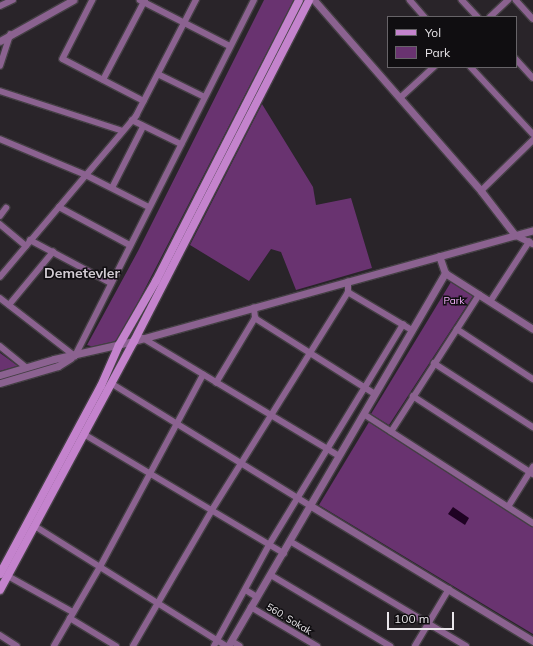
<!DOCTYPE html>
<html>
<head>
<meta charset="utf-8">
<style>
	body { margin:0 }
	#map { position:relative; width:533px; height:646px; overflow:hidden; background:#292429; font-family:Mulish,sans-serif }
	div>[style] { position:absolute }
	.green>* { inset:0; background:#693370 }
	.water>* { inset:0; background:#1f0223 }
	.roads { filter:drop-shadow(1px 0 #443f44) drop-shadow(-1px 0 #443f44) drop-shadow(0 1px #443f44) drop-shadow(0 -1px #443f44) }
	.minor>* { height:5.5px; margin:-2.75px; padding:0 2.75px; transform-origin:2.75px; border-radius:2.75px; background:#8b6290 }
	.tertiary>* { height:7px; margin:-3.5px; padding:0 3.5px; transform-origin:3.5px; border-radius:3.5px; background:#8b6290 }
	.secondary>* { height:8px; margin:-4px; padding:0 4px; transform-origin:4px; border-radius:4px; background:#c483cd }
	span { translate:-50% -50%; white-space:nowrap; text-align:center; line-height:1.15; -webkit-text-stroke:3px #100e11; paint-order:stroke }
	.park-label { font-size:10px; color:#f4b1fc }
	.street-label { font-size:10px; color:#e9e6ea }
	.district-label { font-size:14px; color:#d1cbd2; font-weight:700 }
	.legend { position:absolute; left:387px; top:16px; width:130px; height:52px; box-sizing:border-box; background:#100e11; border:1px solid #676468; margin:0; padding:5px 7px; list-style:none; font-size:12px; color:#e9e6ea }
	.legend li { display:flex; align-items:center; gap:8px; height:20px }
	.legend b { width:20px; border:1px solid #676468 }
	.scale { position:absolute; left:387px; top:612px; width:67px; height:18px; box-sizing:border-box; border:2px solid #e9e6ea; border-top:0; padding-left:5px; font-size:12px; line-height:14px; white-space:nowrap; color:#e9e6ea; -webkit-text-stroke:3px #100e11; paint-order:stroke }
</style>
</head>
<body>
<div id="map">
	<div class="green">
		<i style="clip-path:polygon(264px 0,294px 0,120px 337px,112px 343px,94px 347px,87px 345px,138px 251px)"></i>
		<i style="clip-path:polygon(262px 104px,313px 187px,316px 205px,351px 198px,372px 268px,296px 290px,281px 252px,271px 249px,249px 281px,190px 245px)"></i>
		<i style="clip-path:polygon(451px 282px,473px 296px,389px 425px,371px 414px)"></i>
		<i style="clip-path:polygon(0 353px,18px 366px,0 371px)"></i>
		<i style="clip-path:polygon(369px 422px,533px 527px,533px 634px,319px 505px)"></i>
	</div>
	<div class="water">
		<i style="clip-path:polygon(453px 507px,469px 518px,465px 525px,448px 514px)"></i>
	</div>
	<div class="roads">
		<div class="minor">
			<i style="left:93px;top:0;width:66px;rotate:117deg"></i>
			<i style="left:63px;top:59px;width:91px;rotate:27.4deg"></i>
			<i style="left:140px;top:0;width:101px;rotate:27.1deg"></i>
			<i style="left:410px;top:0;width:23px;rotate:49deg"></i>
			<i style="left:462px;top:0;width:23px;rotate:47deg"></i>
			<i style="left:516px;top:0;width:25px;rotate:48deg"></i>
			<i style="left:0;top:6px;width:14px;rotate:-25deg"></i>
			<i style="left:490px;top:17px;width:25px;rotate:-43deg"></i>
			<i style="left:516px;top:59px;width:25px;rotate:48deg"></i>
			<i style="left:0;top:66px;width:33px;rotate:-72deg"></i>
			<i style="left:471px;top:67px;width:91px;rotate:47.2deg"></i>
			<i style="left:158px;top:74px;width:52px;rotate:26.1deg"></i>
			<i style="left:103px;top:80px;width:90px;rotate:-62.3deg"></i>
			<i style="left:0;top:91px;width:129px;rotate:18deg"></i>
			<i style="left:400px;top:98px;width:46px;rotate:-42.4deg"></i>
			<i style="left:132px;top:120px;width:55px;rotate:26.1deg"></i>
			<i style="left:0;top:139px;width:93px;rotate:22.7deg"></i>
			<i style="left:86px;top:175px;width:71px;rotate:26.9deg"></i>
			<i style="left:112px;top:188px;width:68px;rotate:-63.1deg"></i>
			<i style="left:481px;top:191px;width:73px;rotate:-44.4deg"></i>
			<i style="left:59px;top:207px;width:81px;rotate:28.2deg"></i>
			<i style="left:0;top:216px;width:10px;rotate:-53deg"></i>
			<i style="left:0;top:224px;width:34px;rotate:40deg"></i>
			<i style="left:515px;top:235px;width:20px;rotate:27deg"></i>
			<i style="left:30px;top:240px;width:92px;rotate:28deg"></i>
			<i style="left:0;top:277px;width:211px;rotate:-49.8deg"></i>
			<i style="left:136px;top:116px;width:131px;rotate:-62.7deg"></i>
			<i style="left:348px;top:292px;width:74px;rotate:30.7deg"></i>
			<i style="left:0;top:298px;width:95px;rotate:37.7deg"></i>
			<i style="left:75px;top:356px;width:398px;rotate:-63.3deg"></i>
			<i style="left:490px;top:302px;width:72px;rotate:-57deg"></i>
			<i style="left:9px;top:305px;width:69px;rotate:-50.3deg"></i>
			<i style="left:255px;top:318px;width:142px;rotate:32.3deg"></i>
			<i style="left:457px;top:329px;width:91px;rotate:33.3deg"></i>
			<i style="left:143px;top:338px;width:229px;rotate:31deg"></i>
			<i style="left:0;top:346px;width:33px;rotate:39deg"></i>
			<i style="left:434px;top:363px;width:118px;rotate:32.9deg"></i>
			<i style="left:111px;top:383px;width:235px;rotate:31.6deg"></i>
			<i style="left:216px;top:383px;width:76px;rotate:-59deg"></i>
			<i style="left:255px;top:318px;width:10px;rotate:-96deg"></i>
			<i style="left:413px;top:396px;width:143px;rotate:33deg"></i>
			<i style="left:364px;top:414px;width:201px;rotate:32.8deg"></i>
			<i style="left:391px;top:432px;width:163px;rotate:-57.3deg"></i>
			<i style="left:84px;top:434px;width:233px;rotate:30.8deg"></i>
			<i style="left:508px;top:507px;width:47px;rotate:-58deg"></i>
			<i style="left:35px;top:526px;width:226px;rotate:32.1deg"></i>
			<i style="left:290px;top:541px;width:205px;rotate:30.8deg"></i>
			<i style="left:271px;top:575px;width:139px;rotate:30.8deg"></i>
			<i style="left:8px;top:576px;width:74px;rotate:29deg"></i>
			<i style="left:246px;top:590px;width:13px;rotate:32deg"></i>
			<i style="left:251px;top:607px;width:77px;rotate:30.6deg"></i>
			<i style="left:70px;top:618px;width:54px;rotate:31.3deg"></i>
			<i style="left:0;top:635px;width:20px;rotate:33deg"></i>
			<i style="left:232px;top:641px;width:9px;rotate:32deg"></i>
			<i style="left:54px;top:646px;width:91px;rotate:-59.8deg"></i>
			<i style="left:100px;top:567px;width:218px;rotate:-61.8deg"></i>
			<i style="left:133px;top:646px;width:157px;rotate:-59.8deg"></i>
			<i style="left:212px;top:510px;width:257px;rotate:-58deg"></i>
			<i style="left:348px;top:292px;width:10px;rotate:-90deg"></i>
			<i style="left:214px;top:646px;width:115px;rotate:-61.4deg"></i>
			<i style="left:269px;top:545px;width:258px;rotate:-58.7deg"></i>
			<i style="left:415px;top:646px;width:66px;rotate:-59.2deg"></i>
		</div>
		<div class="tertiary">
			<i style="left:314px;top:0;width:254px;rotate:48.8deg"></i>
			<i style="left:481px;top:191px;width:56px;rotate:52.3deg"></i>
			<i style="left:0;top:41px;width:84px;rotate:-29.3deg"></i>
			<i style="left:445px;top:273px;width:104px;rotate:32.5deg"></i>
			<i style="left:0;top:375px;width:56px;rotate:-16.5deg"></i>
			<i style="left:54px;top:359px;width:82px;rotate:-12.7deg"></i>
			<i style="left:134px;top:341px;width:414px;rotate:-15.5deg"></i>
			<i style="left:0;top:383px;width:60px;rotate:-16.3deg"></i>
			<i style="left:58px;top:366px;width:15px;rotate:-32deg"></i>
			<i style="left:311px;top:506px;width:260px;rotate:31.3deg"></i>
			<i style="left:228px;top:646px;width:432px;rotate:-59.8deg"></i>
			<i style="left:445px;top:273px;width:18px;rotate:-109deg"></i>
		</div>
		<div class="secondary">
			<i style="left:0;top:574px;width:213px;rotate:-61.8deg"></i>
			<i style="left:101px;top:386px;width:45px;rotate:-66.3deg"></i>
			<i style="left:119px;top:345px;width:74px;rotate:-60deg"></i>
			<i style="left:156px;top:281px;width:315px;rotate:-63deg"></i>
			<i style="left:0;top:590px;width:283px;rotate:-61.7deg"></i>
			<i style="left:134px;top:341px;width:383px;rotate:-62.8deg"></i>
		</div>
	</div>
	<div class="park-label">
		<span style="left:454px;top:301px">Park</span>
	</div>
	<div class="street-label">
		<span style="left:289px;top:619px;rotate:31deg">560. Sokak</span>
	</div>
	<div class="district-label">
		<span style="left:82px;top:273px">Demetevler</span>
	</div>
	<ul class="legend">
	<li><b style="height:5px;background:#c483cd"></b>Yol</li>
	<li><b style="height:11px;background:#693370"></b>Park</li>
	</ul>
	<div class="scale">100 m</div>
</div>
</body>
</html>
